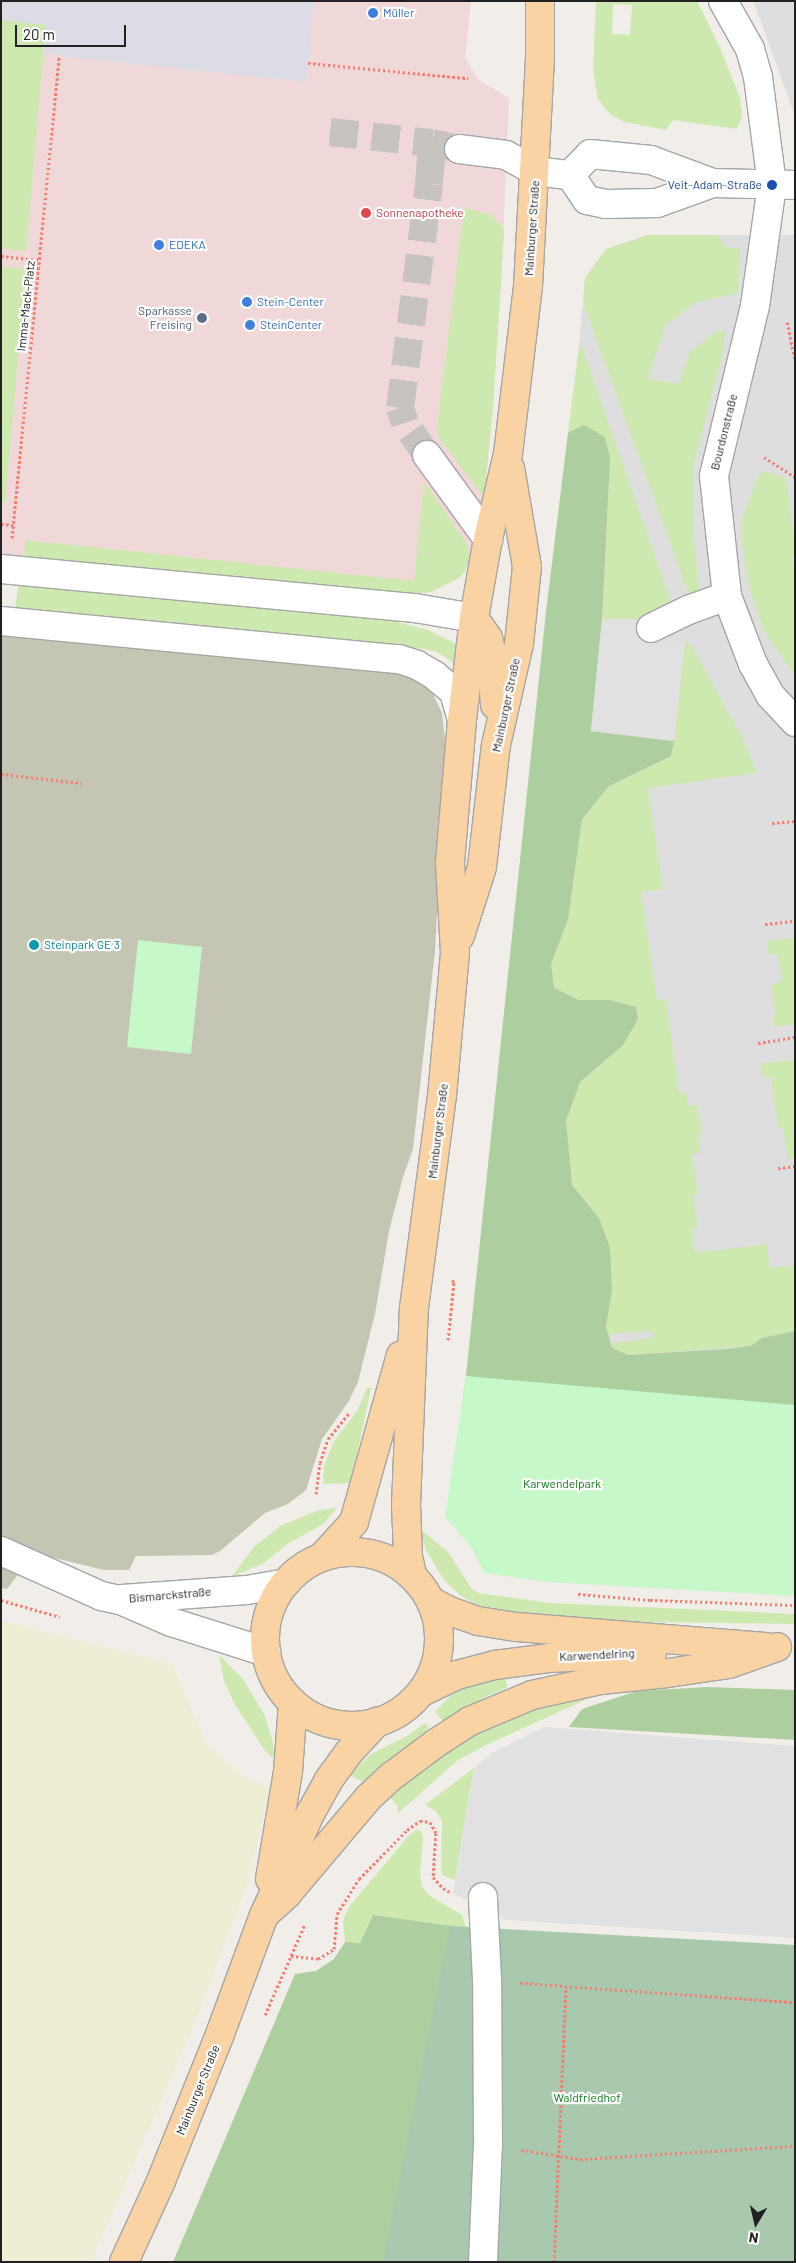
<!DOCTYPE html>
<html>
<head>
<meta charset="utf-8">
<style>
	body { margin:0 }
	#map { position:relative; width:796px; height:2263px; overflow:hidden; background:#f1ede8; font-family:Barlow,sans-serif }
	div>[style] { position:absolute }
	.residential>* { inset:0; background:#dfdede }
	.commercial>* { inset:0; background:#f0d8d8 }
	.construction>* { inset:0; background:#c5c5b3 }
	.farmland>* { inset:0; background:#edeed4 }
	.grass>* { inset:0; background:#cde9b0 }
	.forest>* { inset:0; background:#adce9e }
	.cemetery>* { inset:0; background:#a9c9ae }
	.park>* { inset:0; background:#c7f8ca }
	.parking>* { inset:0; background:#e1e1e1 }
	.plaza>* { inset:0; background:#dcdce7 }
	.minor-tunnel>* { height:28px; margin-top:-14px; transform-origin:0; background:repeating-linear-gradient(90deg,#c7c4c0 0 28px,transparent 0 42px) }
	.path>* { height:3px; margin-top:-1.5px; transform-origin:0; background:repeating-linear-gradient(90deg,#f67f74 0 2.5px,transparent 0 5px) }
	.roads { filter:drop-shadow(1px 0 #a5a5a5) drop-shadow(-1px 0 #a5a5a5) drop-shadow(0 1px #a5a5a5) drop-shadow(0 -1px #a5a5a5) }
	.minor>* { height:28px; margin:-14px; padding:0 14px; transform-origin:14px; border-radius:14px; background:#fff }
	.major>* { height:28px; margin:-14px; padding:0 14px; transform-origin:14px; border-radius:14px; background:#f9d3a4 }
	.major>.ring { margin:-14px; padding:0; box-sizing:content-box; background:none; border:28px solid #f9d3a4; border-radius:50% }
	.dots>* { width:14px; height:14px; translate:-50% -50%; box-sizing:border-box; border:2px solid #fff; border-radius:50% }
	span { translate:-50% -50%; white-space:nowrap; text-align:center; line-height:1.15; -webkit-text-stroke:4.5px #fff; paint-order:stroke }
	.shop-label { font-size:12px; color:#366cbe }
	.left { translate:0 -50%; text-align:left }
	.transit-label { font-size:12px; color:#164399 }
	.right { translate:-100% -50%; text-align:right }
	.health-label { font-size:12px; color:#be3a42 }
	.street-label { font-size:12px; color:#212121 }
	.service-label { font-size:12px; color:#4e5e75 }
	.culture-label { font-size:12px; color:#0d838f }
	.park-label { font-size:12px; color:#0f7e17 }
	.frame { position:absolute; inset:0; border:2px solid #212121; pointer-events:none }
	.north { position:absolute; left:731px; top:2198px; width:50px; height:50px; -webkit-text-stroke:4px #fff; paint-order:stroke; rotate:189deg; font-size:14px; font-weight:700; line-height:20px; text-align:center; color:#212121 }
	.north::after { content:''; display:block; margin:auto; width:18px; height:22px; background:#212121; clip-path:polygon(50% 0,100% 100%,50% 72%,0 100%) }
	.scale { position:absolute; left:15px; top:25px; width:111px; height:22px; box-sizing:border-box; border:2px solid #212121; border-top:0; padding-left:6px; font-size:15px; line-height:18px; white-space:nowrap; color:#212121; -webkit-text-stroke:4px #fff; paint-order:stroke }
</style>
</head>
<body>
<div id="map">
	<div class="residential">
		<i style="clip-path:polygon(753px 1px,795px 1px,795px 116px,754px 3px)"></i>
		<i style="clip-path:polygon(648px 235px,795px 235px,795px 1405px,466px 1376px,546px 612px,578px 357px,585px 278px,606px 249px)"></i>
	</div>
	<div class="commercial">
		<i style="clip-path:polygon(1px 1px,471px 1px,465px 58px,479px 80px,509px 98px,501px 288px,485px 488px,470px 563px,459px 578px,431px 592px,1px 557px)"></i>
	</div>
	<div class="construction">
		<i style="clip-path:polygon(1px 626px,387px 665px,425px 684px,432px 692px,442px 713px,446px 750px,435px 951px,413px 1149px,403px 1177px,389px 1231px,375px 1314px,358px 1382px,349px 1401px,322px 1439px,306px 1490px,288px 1504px,265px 1513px,220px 1551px,212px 1555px,136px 1556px,129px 1570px,104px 1570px,34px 1553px,7px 1589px,1px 1588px)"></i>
	</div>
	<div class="farmland">
		<i style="clip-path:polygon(1px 1621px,172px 1664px,207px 1745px,242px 1775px,270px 1788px,248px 1882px,195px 2022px,91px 2262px,1px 2262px)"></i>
	</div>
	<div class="grass">
		<i style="clip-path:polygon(evenodd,596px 1px,697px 1px,720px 48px,740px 98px,742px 116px,737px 129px,673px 120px,666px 130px,624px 122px,610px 114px,598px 99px,593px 71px,596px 1px,613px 4px,632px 5px,630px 35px,612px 34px,613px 4px)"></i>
		<i style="clip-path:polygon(1px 20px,46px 25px,26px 251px,1px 248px)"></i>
		<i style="clip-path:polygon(464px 208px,489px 214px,501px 225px,504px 231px,493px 409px,485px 488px,482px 495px,439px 438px,437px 429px)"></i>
		<i style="clip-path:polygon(648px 235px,716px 235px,728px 248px,740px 248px,738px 293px,696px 302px,665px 326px,648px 379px,679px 384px,690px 351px,716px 332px,725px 330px,723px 352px,694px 464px,694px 540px,700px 598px,691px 601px,583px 302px,585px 278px,606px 249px)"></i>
		<i style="clip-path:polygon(1px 267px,26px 269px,5px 503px,1px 502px)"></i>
		<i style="clip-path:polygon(579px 346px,582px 347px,673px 608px,648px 620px,602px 619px,610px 458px,584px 425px,568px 433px)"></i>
		<i style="clip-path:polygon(764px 471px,786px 478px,795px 546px,795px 556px,792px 557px,795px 577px,795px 676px,765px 633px,751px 594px,742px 545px,741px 521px,758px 476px)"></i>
		<i style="clip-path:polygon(424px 482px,467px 544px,470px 555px,466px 570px,459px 578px,431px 592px,407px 594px,24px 559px,25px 540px,414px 581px)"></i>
		<i style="clip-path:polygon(19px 583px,380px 618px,428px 630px,454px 643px,457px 647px,454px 663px,437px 652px,424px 649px,15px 608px)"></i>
		<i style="clip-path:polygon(685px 643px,690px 643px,743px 739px,757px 773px,648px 788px,663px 889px,641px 892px,657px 1000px,666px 999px,679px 1093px,686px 1092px,688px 1106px,697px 1105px,702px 1133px,698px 1134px,700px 1153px,692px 1154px,698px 1194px,693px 1195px,698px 1228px,692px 1229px,695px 1253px,767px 1244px,770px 1268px,795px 1265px,795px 1331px,762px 1338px,751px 1346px,628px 1355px,612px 1348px,611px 1343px,653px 1338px,653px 1331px,608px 1334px,606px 1326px,612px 1291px,599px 1218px,572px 1185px,566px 1121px,580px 1082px,623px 1045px,610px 1000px,579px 1000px,554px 988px,551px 964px,568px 919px,582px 819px,609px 786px,671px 756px,674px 741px)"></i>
		<i style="clip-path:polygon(795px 938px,795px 1024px,774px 1027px,772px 1018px,776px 1017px,771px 984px,782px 982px,778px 954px,769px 955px,767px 941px)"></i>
		<i style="clip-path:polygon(795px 1060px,795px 1155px,788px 1160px,783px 1127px,778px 1127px,771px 1077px,763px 1077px,761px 1063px)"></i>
		<i style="clip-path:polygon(367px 1388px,371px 1388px,351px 1483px,323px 1484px,324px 1466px,333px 1443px,357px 1411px)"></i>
		<i style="clip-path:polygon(337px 1508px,323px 1524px,289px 1543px,262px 1564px,232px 1576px,254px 1547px,280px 1526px,319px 1510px)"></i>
		<i style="clip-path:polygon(419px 1528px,448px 1552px,472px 1589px,478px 1593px,550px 1603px,795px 1614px,795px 1624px,649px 1622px,582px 1618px,526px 1614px,478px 1605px,461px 1596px,444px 1580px,426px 1550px)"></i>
		<i style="clip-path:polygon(219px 1655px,243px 1679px,265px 1716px,273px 1743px,274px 1759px,266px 1752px,234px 1703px,224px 1681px)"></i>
		<i style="clip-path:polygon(506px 1676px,507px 1688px,487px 1696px,443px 1721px,435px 1712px,455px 1691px,464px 1685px)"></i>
		<i style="clip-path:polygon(589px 1693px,585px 1700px,486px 1745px,458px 1760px,398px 1813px,397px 1805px,388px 1795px,458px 1743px,511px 1715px)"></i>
		<i style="clip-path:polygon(425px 1723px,429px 1728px,363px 1782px,349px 1775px,371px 1754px,407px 1736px)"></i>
		<i style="clip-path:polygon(474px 1768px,455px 1880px,442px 1875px,441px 1867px,442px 1820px,435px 1811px,425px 1805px)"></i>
		<i style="clip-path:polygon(417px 1830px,421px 1831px,423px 1837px,420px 1874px,422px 1887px,430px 1896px,462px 1915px,466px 1928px,450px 1926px,360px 1943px,345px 1942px,343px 1921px,348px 1908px,410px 1834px)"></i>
	</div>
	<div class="forest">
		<i style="clip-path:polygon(584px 425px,605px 437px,610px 458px,602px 619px,591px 731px,674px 741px,671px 756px,609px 786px,582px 819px,568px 919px,551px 964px,554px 988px,579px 1000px,610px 1000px,636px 1007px,638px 1019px,623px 1045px,580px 1082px,566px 1121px,572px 1185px,599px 1218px,610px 1248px,612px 1291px,606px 1326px,612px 1348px,628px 1355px,727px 1349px,751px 1346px,762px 1338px,795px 1331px,795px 1445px,461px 1410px,466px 1376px,546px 612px,568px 433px)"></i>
		<i style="clip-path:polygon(708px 1687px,795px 1690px,795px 1740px,569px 1727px,582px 1709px,637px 1691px)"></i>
		<i style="clip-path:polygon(373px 1915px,466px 1928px,454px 2262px,173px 2262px,295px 1974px,316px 1971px,334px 1959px,345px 1942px,360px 1943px)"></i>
	</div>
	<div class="cemetery">
		<i style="clip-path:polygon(450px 1926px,795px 1945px,795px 2262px,383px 2262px)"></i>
	</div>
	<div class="park">
		<i style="clip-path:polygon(138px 940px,202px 947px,191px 1054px,127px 1047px)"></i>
		<i style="clip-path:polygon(466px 1376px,795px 1405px,795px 1596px,547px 1582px,484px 1573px,471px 1547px,445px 1517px)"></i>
	</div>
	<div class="parking">
		<i style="clip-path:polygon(602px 619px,648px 620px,655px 640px,685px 643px,674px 741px,591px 731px)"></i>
		<i style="clip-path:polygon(544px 1727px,795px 1746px,795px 1938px,506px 1920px,453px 1893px,474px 1768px,492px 1753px)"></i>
	</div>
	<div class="plaza">
		<i style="clip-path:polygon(1px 1px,314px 1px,306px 82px,76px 58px,43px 52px,46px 25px,1px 20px)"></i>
	</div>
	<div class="minor-tunnel">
		<i style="left:330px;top:132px;width:103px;rotate:6.2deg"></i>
		<i style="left:432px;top:143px;width:19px;rotate:12deg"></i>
		<i style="left:427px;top:455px;width:39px;rotate:-125deg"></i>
		<i style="left:405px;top:423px;width:16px;rotate:-108deg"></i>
		<i style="left:400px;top:408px;width:226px;rotate:-82.6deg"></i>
		<i style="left:429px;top:184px;width:41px;rotate:-85.8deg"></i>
	</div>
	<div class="path">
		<i style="left:308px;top:63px;width:161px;rotate:5.4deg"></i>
		<i style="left:1px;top:256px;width:38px;rotate:6deg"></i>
		<i style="left:787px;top:322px;width:40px;rotate:78deg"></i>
		<i style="left:764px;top:457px;width:37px;rotate:33deg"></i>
		<i style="left:1px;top:524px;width:12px;rotate:5deg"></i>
		<i style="left:12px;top:538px;width:485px;rotate:-84.4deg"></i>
		<i style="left:1px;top:774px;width:81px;rotate:6.3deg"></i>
		<i style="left:772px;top:823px;width:23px;rotate:-5deg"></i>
		<i style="left:765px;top:924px;width:30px;rotate:-6deg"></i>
		<i style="left:758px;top:1043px;width:37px;rotate:-9deg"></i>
		<i style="left:778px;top:1168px;width:17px;rotate:-7deg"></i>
		<i style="left:448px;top:1340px;width:58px;rotate:-84.1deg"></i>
		<i style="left:454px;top:1282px;width:3px;rotate:-135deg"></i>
		<i style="left:316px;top:1494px;width:31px;rotate:-83deg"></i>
		<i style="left:320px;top:1463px;width:25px;rotate:-72deg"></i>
		<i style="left:328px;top:1439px;width:33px;rotate:-51deg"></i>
		<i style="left:578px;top:1594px;width:72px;rotate:4.8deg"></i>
		<i style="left:650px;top:1600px;width:145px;rotate:2deg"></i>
		<i style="left:1px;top:1600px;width:61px;rotate:16.1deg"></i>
		<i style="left:291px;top:1956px;width:27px;rotate:6deg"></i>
		<i style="left:318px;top:1959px;width:19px;rotate:-32deg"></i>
		<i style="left:334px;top:1949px;width:35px;rotate:-85deg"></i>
		<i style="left:337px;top:1914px;width:41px;rotate:-57.8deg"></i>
		<i style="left:359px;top:1879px;width:69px;rotate:-45.6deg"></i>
		<i style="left:407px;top:1830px;width:16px;rotate:-35deg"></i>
		<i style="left:420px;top:1821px;width:10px;rotate:6deg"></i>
		<i style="left:430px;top:1822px;width:13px;rotate:61deg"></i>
		<i style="left:436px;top:1833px;width:44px;rotate:93.9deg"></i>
		<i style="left:433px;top:1877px;width:15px;rotate:48deg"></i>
		<i style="left:443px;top:1888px;width:8px;rotate:30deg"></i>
		<i style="left:520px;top:1983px;width:276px;rotate:4deg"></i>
		<i style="left:265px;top:2015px;width:99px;rotate:-66.3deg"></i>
		<i style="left:521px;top:2150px;width:60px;rotate:8.7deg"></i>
		<i style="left:580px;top:2159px;width:215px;rotate:-3.5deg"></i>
		<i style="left:554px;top:2262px;width:276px;rotate:-87.5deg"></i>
	</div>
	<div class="roads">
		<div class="minor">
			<i style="left:723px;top:1px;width:55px;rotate:60.6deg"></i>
			<i style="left:750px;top:49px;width:29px;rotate:74deg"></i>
			<i style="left:758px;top:77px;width:109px;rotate:82.6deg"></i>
			<i style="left:772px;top:185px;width:122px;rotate:98deg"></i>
			<i style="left:755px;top:306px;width:175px;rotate:103.6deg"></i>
			<i style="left:714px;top:476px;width:121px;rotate:83.8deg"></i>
			<i style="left:727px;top:596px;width:73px;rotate:69.1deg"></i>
			<i style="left:753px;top:664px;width:35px;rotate:61deg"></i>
			<i style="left:770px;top:695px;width:37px;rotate:47deg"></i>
			<i style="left:459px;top:149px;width:47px;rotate:7.3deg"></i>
			<i style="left:506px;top:155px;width:33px;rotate:29deg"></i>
			<i style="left:535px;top:171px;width:35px;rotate:7deg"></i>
			<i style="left:570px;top:175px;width:30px;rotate:56deg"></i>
			<i style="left:587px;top:200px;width:19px;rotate:12deg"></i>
			<i style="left:606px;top:204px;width:51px;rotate:-1.1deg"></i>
			<i style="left:657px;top:203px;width:59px;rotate:-19.7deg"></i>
			<i style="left:570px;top:175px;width:29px;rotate:-46deg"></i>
			<i style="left:590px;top:154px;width:61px;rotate:5.6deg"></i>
			<i style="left:651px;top:160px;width:66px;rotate:20.4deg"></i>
			<i style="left:713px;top:183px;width:82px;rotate:1.4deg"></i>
			<i style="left:427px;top:455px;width:104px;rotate:54deg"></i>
			<i style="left:1px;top:569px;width:416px;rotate:5.4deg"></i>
			<i style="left:415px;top:608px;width:60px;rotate:9.6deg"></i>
			<i style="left:1px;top:621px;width:400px;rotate:5.5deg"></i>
			<i style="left:399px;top:659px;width:19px;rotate:18deg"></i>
			<i style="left:417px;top:665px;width:20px;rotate:30deg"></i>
			<i style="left:434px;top:675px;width:26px;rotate:40deg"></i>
			<i style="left:454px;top:692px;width:29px;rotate:74deg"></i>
			<i style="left:651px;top:628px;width:41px;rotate:-25.9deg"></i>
			<i style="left:688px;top:610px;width:41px;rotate:-19.7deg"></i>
			<i style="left:1px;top:1551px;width:110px;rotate:24.2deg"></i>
			<i style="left:101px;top:1596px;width:19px;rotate:12deg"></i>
			<i style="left:120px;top:1600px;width:56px;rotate:23.3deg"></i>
			<i style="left:171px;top:1622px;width:100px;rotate:17.5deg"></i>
			<i style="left:122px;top:1599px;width:125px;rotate:-4.1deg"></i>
			<i style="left:247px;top:1590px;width:39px;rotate:-10deg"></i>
			<i style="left:483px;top:2262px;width:117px;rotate:-87.6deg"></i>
			<i style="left:488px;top:2145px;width:165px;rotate:-90.3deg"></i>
			<i style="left:487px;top:1980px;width:83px;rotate:-92.8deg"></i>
		</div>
		<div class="major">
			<i style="left:474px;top:618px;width:24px;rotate:55deg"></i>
			<i style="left:488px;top:638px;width:12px;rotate:76deg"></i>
			<i style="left:491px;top:650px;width:55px;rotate:85.8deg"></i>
			<i style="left:460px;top:936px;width:72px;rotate:-72.3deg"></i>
			<i style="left:482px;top:867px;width:123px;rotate:-83.5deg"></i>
			<i style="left:496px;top:745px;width:104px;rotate:-77.2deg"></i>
			<i style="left:519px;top:644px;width:77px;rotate:-84.1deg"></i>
			<i style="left:527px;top:567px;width:100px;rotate:-99.7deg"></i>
			<i class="ring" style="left:265px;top:1552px;width:146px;height:146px"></i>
			<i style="left:323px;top:1556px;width:46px;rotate:-47.6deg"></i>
			<i style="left:354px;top:1522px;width:173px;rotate:-74.3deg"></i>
			<i style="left:412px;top:1574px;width:18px;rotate:-103deg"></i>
			<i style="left:408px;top:1556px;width:51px;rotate:-92.2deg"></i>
			<i style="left:406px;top:1505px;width:197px;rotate:-87.7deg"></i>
			<i style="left:414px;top:1308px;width:214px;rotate:-82.5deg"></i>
			<i style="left:442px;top:1096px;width:144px;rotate:-84.8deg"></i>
			<i style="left:455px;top:953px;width:90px;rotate:-93.2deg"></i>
			<i style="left:450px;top:863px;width:144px;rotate:-85.2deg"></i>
			<i style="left:462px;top:720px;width:103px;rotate:-83.3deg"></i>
			<i style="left:474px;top:618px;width:80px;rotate:-80deg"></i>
			<i style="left:488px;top:539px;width:87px;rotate:-76.8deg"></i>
			<i style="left:508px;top:454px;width:168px;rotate:-83.2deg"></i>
			<i style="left:528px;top:287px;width:230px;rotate:-87deg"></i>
			<i style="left:540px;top:57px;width:56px;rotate:-90deg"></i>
			<i style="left:432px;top:1602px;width:22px;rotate:27deg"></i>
			<i style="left:452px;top:1612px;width:28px;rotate:19deg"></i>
			<i style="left:478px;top:1621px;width:39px;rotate:9deg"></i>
			<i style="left:517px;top:1627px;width:249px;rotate:4.6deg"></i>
			<i style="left:422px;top:1692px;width:39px;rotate:-26deg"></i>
			<i style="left:457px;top:1675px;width:39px;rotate:-15deg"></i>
			<i style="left:495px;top:1665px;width:54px;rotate:-7.4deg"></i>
			<i style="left:549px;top:1658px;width:103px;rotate:-2.8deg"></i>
			<i style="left:270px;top:1879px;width:109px;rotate:-80.5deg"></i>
			<i style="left:288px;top:1772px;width:69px;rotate:-85.9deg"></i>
			<i style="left:264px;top:1915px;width:31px;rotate:-42deg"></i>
			<i style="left:287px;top:1894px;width:126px;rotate:-49.8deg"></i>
			<i style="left:368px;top:1798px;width:33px;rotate:-43deg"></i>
			<i style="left:392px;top:1776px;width:55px;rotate:-36.9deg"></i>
			<i style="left:436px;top:1743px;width:40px;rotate:-32.9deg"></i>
			<i style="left:470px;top:1721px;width:67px;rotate:-22.8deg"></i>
			<i style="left:532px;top:1695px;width:71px;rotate:-12.3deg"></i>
			<i style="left:601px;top:1680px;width:67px;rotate:-6deg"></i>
			<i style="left:668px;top:1673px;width:62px;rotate:-8.4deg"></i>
			<i style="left:729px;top:1664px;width:51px;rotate:-19.5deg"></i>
			<i style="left:124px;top:2262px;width:89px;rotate:-65.4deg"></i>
			<i style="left:161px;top:2181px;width:158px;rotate:-68.1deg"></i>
			<i style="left:220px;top:2034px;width:127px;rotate:-69.7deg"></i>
			<i style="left:264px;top:1915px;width:111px;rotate:-65.5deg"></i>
			<i style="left:310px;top:1814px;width:38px;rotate:-61deg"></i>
			<i style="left:328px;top:1781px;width:37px;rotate:-54deg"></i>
			<i style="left:350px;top:1751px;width:40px;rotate:-47deg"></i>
		</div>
	</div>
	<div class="dots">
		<i style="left:373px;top:13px;background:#3f7fe0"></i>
		<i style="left:772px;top:185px;background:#1a4fb4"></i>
		<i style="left:366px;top:213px;background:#e0444e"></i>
		<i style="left:159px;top:245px;background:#3f7fe0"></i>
		<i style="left:247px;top:302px;background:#3f7fe0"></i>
		<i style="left:202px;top:318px;background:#5c6f8a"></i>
		<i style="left:250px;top:325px;background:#3f7fe0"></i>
		<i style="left:34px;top:945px;background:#0f9aa8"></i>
	</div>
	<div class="shop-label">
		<span class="left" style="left:383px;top:13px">Müller</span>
		<span class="left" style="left:169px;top:245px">EDEKA</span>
		<span class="left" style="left:257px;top:302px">Stein-Center</span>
		<span class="left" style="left:260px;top:325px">SteinCenter</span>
	</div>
	<div class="transit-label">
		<span class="right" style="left:762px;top:185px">Veit-Adam-Straße</span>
	</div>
	<div class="health-label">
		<span class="left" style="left:376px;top:213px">Sonnenapotheke</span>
	</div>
	<div class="street-label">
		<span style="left:532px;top:228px;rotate:-86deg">Mainburger Straße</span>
		<span style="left:26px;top:306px;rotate:-84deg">Imma-Mack-Platz</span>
		<span style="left:724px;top:432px;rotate:-76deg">Bourdonstraße</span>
		<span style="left:506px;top:705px;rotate:-78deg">Mainburger Straße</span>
		<span style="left:438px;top:1131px;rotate:-83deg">Mainburger Straße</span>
		<span style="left:170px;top:1595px;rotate:-5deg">Bismarckstraße</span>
		<span style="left:597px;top:1655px;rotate:-3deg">Karwendelring</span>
		<span style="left:198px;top:2090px;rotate:-68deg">Mainburger Straße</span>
	</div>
	<div class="service-label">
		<span class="right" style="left:192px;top:318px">Sparkasse<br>Freising</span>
	</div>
	<div class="culture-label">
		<span class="left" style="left:44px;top:945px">Steinpark GE 3</span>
	</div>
	<div class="park-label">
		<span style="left:562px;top:1484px">Karwendelpark</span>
		<span style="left:587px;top:2098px">Waldfriedhof</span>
	</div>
	<div class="frame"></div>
	<div class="north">N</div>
	<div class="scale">20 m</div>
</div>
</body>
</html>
